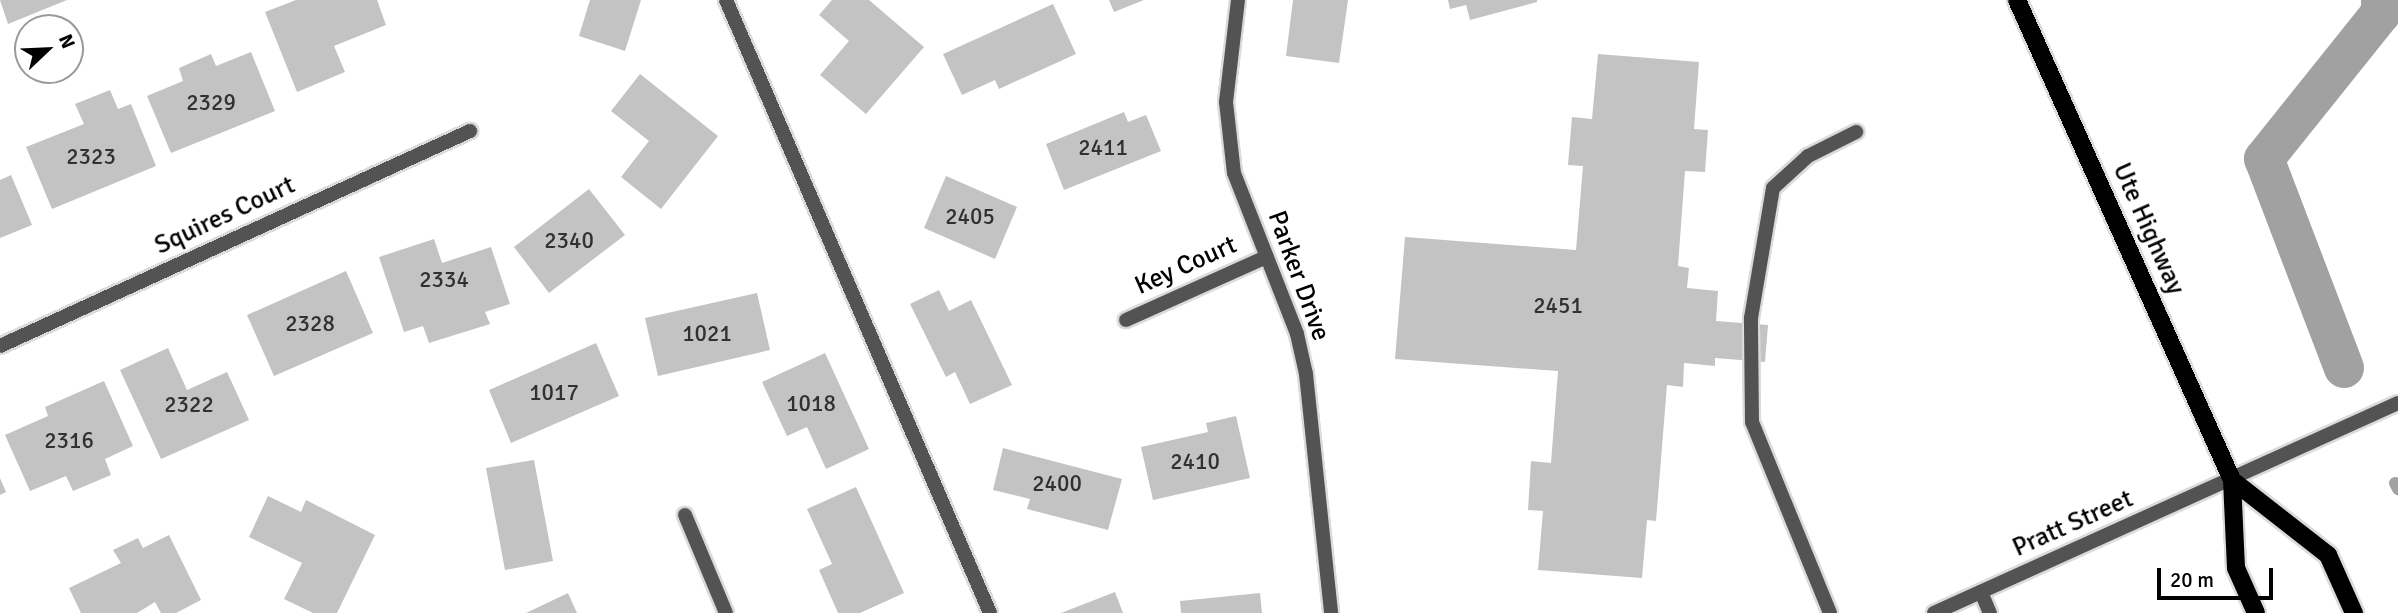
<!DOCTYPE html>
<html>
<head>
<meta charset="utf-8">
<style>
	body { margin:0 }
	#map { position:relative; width:2398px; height:613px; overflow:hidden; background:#fff; font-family:Signika,sans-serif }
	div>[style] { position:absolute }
	.stream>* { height:12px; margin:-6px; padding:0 6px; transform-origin:6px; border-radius:6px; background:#a1a1a1 }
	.canal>* { height:40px; margin:-20px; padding:0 20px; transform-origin:20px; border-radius:20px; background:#a1a1a1 }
	.building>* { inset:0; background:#c3c3c3 }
	.roads { filter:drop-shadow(2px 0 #dbdbdb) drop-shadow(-2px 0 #dbdbdb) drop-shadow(0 2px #dbdbdb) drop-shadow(0 -2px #dbdbdb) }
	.lane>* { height:14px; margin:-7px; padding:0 7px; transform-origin:7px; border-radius:7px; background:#535353 }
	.street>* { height:14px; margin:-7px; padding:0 7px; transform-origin:7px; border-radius:7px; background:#535353 }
	.primary>* { height:18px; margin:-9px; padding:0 9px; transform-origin:9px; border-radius:9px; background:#000 }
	span { translate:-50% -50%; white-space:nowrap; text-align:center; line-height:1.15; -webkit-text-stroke:5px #fff; paint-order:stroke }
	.number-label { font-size:23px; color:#313131 }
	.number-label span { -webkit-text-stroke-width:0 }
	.street-label { font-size:26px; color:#000 }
	.north { position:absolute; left:14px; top:14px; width:70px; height:70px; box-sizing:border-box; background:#fff; border:2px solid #999; border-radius:50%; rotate:67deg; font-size:19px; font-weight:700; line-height:28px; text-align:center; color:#000 }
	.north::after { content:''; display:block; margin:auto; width:24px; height:32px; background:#000; clip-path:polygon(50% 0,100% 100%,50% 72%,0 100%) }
	.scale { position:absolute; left:2157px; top:568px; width:116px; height:32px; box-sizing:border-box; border:4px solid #000; border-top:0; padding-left:9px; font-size:21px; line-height:24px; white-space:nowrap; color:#000; -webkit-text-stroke:5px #fff; paint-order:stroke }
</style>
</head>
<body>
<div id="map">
	<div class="stream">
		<i style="left:2395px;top:483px;width:7px;rotate:63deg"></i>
	</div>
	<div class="canal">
		<i style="left:2344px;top:368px;width:224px;rotate:-110.9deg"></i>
		<i style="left:2264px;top:159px;width:187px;rotate:-51.3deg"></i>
		<i style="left:2381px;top:13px;width:13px;rotate:-90deg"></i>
	</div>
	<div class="building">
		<i style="clip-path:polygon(0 0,67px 0,8px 24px)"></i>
		<i style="clip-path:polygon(296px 0,377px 0,386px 25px,334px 46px,345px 72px,297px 92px,265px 12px)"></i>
		<i style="clip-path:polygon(590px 0,641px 0,625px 51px,579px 36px)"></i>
		<i style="clip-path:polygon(832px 0,869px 0,924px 47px,866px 114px,820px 75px,849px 41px,819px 15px)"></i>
		<i style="clip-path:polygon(1109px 0,1144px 0,1114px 12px)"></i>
		<i style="clip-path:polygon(1293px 0,1348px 0,1339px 63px,1286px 56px)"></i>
		<i style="clip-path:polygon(1448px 0,1537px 0,1537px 2px,1470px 20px,1466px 5px,1450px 9px)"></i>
		<i style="clip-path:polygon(1053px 4px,1076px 54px,999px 89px,995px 80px,962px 95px,943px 54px)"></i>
		<i style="clip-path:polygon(251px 52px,275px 111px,171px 153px,147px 96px,183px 81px,179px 68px,211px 54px,216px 66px)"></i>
		<i style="clip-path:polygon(1598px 54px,1699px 62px,1694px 129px,1708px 130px,1705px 172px,1685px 171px,1678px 266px,1689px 268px,1687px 288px,1718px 291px,1716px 321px,1768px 325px,1765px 362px,1715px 358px,1715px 366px,1684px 363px,1683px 387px,1667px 385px,1656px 521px,1647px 520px,1642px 578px,1538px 570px,1543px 511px,1528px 510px,1531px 461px,1551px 463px,1558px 371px,1395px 359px,1405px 237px,1576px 250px,1583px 166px,1568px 165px,1572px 117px,1592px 119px)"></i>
		<i style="clip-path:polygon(640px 74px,718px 136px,661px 209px,621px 177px,649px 141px,611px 111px)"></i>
		<i style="clip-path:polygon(110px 90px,118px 109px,131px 104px,156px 166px,52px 209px,26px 147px,84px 124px,75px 104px)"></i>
		<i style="clip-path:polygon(1124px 112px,1128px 122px,1146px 115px,1161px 151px,1064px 190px,1046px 144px)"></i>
		<i style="clip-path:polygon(11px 175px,32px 225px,0 238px,0 180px)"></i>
		<i style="clip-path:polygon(946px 176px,1017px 207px,995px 259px,924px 228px)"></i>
		<i style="clip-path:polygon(589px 189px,625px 235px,549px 293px,514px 247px)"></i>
		<i style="clip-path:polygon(434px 239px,442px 263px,491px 247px,510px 304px,485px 312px,490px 324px,429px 343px,423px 326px,404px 332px,379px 257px)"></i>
		<i style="clip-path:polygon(346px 271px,373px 333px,274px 376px,247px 315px)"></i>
		<i style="clip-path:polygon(939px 290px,949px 311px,971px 300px,1012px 385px,970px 404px,955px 372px,946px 377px,910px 304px)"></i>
		<i style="clip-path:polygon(757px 293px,770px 350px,658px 376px,645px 318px)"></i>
		<i style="clip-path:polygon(596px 343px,619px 396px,511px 443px,489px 390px)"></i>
		<i style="clip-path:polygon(168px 348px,187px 390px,227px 372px,249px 420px,161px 459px,120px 370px)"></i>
		<i style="clip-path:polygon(825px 353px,869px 449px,826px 469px,807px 427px,787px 436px,762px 382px)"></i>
		<i style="clip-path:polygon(104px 381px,133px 446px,105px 459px,111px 475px,73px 491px,66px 476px,30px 491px,5px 435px,48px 416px,45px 407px)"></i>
		<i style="clip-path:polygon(1236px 416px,1250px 478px,1153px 500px,1141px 447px,1208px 432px,1206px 423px)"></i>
		<i style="clip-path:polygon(1003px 448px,1122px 479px,1108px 530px,1027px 509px,1030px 499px,993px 490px)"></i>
		<i style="clip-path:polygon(534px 460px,553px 561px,505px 570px,486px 468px)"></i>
		<i style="clip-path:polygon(0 478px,6px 492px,0 495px)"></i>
		<i style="clip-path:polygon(856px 487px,904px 593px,860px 613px,838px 613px,819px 570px,832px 564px,807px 509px)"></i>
		<i style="clip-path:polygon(268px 496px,301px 512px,306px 500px,375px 535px,337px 613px,313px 613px,284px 599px,302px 563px,249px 537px)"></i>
		<i style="clip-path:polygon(169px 535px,201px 600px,176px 613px,161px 613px,155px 602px,137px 613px,81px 613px,69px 588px,121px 563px,113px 550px,138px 538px,143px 548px)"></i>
		<i style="clip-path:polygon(1115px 592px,1123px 613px,1061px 613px)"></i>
		<i style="clip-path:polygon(568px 593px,577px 613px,526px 613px)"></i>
		<i style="clip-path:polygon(1260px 593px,1262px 613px,1181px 613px,1180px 601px)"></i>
	</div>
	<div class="roads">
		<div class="lane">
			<i style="left:726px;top:0;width:667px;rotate:66.7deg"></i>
			<i style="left:1981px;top:592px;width:23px;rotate:67deg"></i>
			<i style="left:1830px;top:613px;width:206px;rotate:-112.2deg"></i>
			<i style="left:1752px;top:422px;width:104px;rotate:-90.6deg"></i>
			<i style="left:1751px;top:318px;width:132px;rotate:-80.4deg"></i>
			<i style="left:1773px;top:188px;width:47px;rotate:-42.4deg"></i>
			<i style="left:1808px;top:156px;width:54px;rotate:-26.6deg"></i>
		</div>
		<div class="street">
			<i style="left:1238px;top:0;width:103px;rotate:96.7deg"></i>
			<i style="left:1226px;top:102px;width:71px;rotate:83.6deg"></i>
			<i style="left:1234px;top:173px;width:173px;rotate:68.6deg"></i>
			<i style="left:1297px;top:334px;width:41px;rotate:77.3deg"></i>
			<i style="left:1306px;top:374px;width:240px;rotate:84deg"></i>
			<i style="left:1126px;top:320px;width:154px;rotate:-24.2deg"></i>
			<i style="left:0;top:346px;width:517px;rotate:-24.58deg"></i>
			<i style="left:685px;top:515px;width:106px;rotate:67.3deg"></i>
			<i style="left:1934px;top:613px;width:509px;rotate:-24.35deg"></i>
		</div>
		<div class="primary">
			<i style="left:2017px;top:0;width:526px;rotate:65.87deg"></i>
			<i style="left:2232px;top:480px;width:88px;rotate:87.4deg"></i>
			<i style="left:2236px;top:568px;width:49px;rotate:66deg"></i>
			<i style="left:2232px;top:480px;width:122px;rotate:38deg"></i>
			<i style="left:2328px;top:555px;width:64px;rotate:65.9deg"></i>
		</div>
	</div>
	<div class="number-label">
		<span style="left:211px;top:103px">2329</span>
		<span style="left:1103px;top:148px">2411</span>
		<span style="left:91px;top:157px">2323</span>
		<span style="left:970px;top:217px">2405</span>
		<span style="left:569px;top:241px">2340</span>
		<span style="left:444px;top:280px">2334</span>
		<span style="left:1558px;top:306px">2451</span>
		<span style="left:310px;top:324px">2328</span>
		<span style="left:707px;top:334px">1021</span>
		<span style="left:554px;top:393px">1017</span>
		<span style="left:811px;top:404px">1018</span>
		<span style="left:189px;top:405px">2322</span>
		<span style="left:69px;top:441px">2316</span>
		<span style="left:1195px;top:462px">2410</span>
		<span style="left:1057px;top:484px">2400</span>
	</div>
	<div class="street-label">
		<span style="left:225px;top:216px;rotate:-25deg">Squires Court</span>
		<span style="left:2148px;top:229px;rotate:66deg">Ute Highway</span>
		<span style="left:1186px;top:266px;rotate:-24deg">Key Court</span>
		<span style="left:1298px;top:276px;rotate:70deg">Parker Drive</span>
		<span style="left:2073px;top:524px;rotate:-24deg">Pratt Street</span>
	</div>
	<div class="north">N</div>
	<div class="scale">20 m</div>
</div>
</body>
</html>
